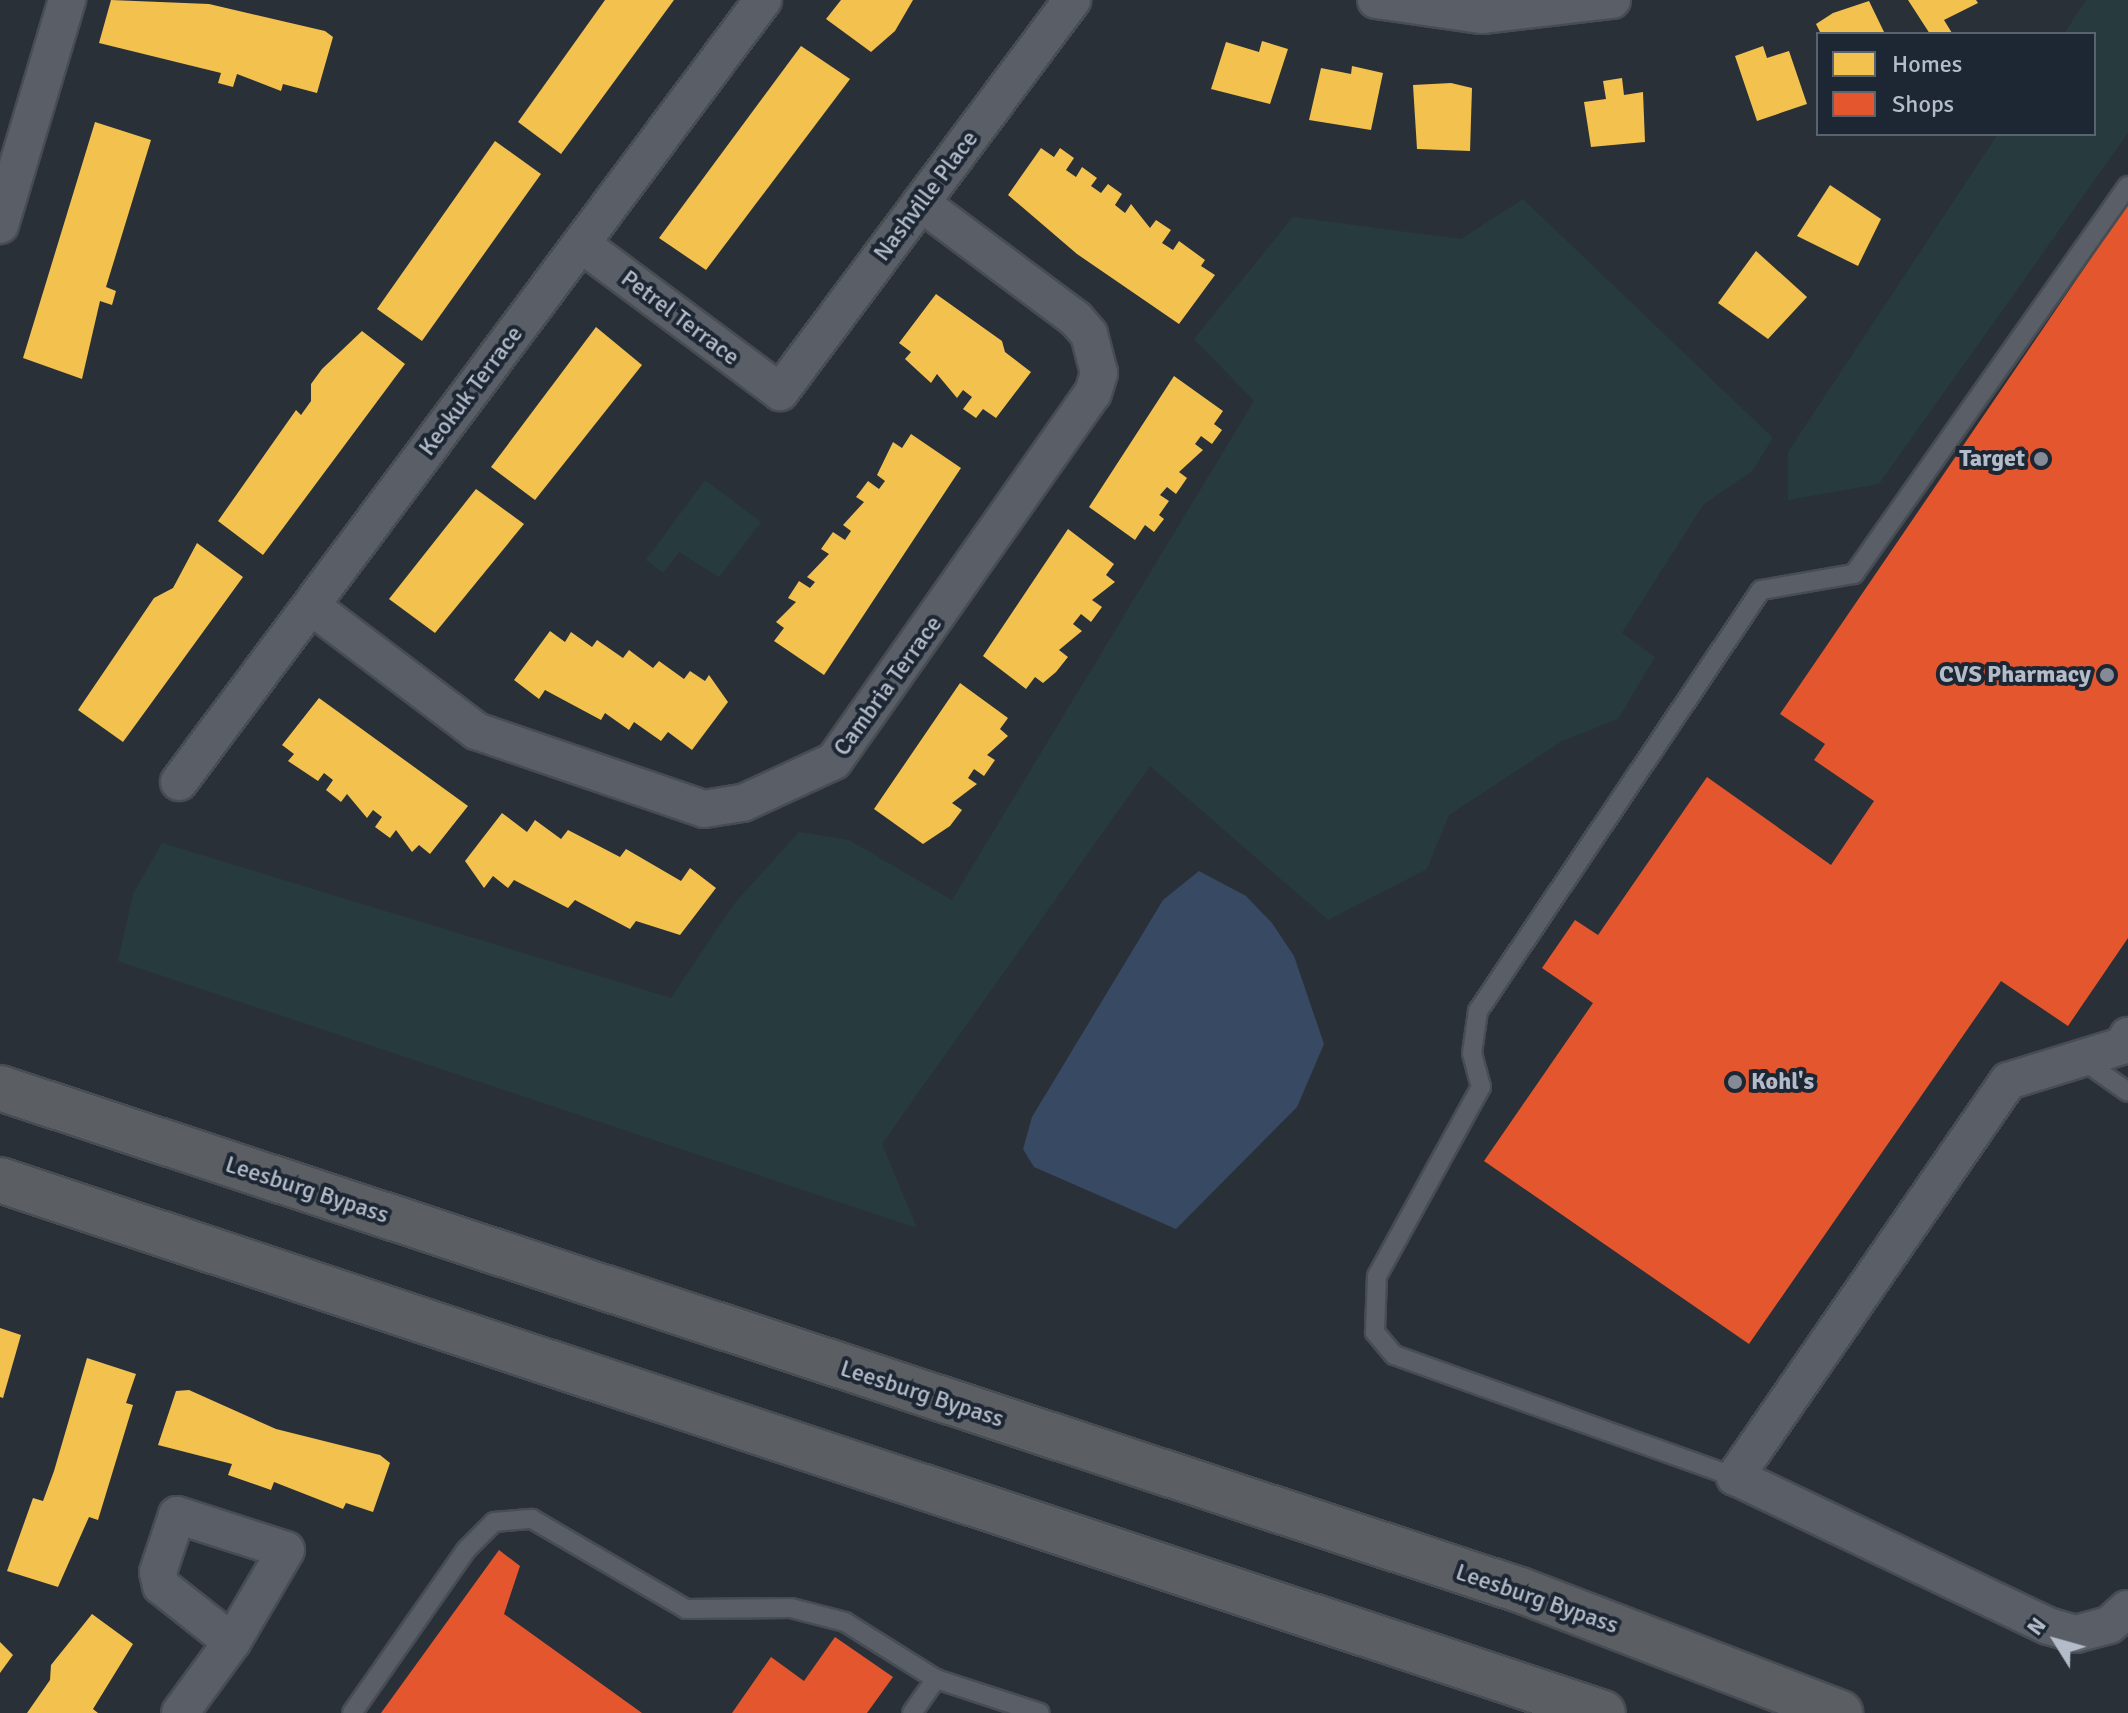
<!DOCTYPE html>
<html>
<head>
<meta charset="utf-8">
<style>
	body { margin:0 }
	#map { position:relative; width:2128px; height:1713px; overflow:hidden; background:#2a3038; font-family:Signika,sans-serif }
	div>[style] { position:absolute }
	.green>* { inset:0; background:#273a3e }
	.water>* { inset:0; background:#384963 }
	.homes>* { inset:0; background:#f2c14e }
	.shops>* { inset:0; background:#e4572e }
	.roads { filter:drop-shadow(2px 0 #484c53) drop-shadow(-2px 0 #484c53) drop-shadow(0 2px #484c53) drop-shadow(0 -2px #484c53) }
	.service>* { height:18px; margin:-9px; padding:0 9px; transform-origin:9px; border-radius:9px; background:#5a5e66 }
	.minor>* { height:36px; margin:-18px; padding:0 18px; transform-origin:18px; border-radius:18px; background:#5a5e66 }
	.trunk>* { height:44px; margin:-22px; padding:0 22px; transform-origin:22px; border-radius:22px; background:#5b5f64 }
	.dots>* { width:22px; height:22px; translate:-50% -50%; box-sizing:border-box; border:4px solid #1d2633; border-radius:50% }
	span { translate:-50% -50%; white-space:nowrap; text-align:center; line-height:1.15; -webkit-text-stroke:8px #1d2633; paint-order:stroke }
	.street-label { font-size:24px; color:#b4bcc9 }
	.poi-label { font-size:24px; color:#b4bcc9; font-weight:700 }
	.right { translate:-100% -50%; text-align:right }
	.left { translate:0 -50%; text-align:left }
	.legend { position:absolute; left:1816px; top:32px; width:280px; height:104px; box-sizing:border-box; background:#1d2633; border:2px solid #59626f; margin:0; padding:10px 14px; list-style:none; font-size:24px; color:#b4bcc9 }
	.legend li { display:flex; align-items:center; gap:16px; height:40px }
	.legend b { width:40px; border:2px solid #59626f }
	.north { position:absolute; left:2016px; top:1601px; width:80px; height:80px; -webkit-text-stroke:6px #1d2633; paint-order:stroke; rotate:307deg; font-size:22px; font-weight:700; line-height:32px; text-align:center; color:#b4bcc9 }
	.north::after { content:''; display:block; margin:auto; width:28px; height:36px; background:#b4bcc9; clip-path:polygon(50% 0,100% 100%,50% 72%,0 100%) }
</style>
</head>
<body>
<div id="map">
	<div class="green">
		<i style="clip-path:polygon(2086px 0,2128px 0,2128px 133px,1879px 484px,1788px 500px,1788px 452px,1998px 134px,2094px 134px,2094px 34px,2064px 34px)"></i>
		<i style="clip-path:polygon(1523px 199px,1773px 438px,1752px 471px,1703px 505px,1622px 633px,1655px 657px,1618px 719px,1562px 741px,1449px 815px,1427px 869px,1328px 920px,1150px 766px,882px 1144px,917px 1228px,118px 961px,133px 894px,162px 843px,671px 998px,734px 904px,799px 832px,849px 840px,952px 900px,1254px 401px,1194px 339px,1293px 217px,1461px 239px)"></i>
		<i style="clip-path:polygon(705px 480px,761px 522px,719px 577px,679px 552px,663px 573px,646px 560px)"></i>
	</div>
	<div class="water">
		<i style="clip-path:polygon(1199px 871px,1246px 896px,1272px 923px,1294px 956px,1324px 1044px,1297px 1107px,1176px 1229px,1034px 1167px,1023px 1149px,1032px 1117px,1163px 900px)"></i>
	</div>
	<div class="homes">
		<i style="clip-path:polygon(111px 0,209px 4px,325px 31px,333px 37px,317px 93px,283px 84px,281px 91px,237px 74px,233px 87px,218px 83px,221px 73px,99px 43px)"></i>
		<i style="clip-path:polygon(605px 0,674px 0,561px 154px,518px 122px)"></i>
		<i style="clip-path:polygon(841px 0,913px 0,895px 31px,871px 52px,826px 19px)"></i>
		<i style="clip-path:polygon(1908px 0,1976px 0,1978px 3px,1944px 20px,1952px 33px,1930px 34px)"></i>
		<i style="clip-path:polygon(1869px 1px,1885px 34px,1820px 32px,1816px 24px,1833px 13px)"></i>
		<i style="clip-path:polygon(1262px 41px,1288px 49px,1270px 104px,1211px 89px,1226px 42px,1259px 52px)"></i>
		<i style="clip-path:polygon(801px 46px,850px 79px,706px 270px,659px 238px)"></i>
		<i style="clip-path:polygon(1763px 46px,1767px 58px,1789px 51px,1807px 104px,1757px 121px,1735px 56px)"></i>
		<i style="clip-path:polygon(1352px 66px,1383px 73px,1371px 130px,1309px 120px,1321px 68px,1351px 74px)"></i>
		<i style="clip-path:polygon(1622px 78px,1624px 95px,1643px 92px,1645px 142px,1591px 147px,1584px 102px,1606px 99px,1603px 81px)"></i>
		<i style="clip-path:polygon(1451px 83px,1472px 88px,1470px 151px,1417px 149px,1413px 85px)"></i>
		<i style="clip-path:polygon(95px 122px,151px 140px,106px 287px,116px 291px,112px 305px,100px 301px,82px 379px,23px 358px)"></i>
		<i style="clip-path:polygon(495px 141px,541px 174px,422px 341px,377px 309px)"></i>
		<i style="clip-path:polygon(1041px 148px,1054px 157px,1060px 148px,1074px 158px,1066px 170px,1076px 177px,1082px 167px,1097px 178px,1091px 186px,1101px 193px,1108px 184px,1122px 194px,1115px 205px,1125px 213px,1131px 204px,1150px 228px,1156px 220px,1171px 230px,1162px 243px,1173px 250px,1179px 241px,1205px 260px,1201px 266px,1215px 275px,1179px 324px,1077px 254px,1008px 195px)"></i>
		<i style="clip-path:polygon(1830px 185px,1881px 219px,1858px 266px,1797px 236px)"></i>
		<i style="clip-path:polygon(1756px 251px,1807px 297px,1768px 339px,1718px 303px)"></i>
		<i style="clip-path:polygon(936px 294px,1002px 341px,1005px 352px,1031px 372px,996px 418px,983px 409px,976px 418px,963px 409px,972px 397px,963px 390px,957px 398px,937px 374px,931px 383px,905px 359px,911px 352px,899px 343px)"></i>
		<i style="clip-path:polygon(596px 327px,642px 365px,535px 500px,491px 467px)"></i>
		<i style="clip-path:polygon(362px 331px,405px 364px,263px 555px,218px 521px,296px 410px,301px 415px,311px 401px,311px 384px,322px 369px)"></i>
		<i style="clip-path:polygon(1174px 376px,1223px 411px,1214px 424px,1222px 430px,1212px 444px,1201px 436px,1195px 444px,1203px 450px,1179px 472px,1187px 478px,1176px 494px,1167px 487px,1160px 495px,1169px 501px,1159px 515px,1164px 519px,1154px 532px,1145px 525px,1135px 540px,1089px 507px)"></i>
		<i style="clip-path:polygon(911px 434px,961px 468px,824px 675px,774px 641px,784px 628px,776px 622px,796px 602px,788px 598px,799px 581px,810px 588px,815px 582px,807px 577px,829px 554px,821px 549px,833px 532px,845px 540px,851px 531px,843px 525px,864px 502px,856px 497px,868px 481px,879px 489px,885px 481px,877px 475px,893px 442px,902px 448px)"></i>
		<i style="clip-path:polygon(476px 489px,524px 524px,435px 633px,389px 599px)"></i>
		<i style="clip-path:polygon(1068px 529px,1114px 564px,1106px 575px,1115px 582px,1092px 600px,1102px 607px,1091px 622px,1081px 614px,1073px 624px,1082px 631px,1059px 650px,1068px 657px,1056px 672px,1043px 683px,1035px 677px,1026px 689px,983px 656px)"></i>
		<i style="clip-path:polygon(197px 543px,243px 577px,123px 742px,78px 710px,154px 598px,173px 588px)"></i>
		<i style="clip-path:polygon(550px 631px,565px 642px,571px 632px,592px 647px,597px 640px,623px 658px,629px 650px,653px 668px,659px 661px,684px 679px,690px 671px,705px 681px,709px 675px,728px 702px,692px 750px,668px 732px,661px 741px,634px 722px,629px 730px,605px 713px,601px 720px,545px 690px,539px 699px,514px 680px)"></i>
		<i style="clip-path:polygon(960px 683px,1008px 718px,1000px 729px,1008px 736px,987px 755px,995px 760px,984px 776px,974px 769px,968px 778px,977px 784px,952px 803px,962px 810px,950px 826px,923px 844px,874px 809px)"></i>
		<i style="clip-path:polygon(319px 698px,468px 806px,430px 854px,419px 845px,412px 852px,396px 830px,390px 838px,375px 827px,382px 817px,373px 810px,367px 818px,347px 794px,341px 802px,326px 790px,333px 780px,324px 773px,318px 781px,288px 761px,294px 754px,282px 745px)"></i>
		<i style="clip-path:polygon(502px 813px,527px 832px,535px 820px,561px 839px,568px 830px,620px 857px,626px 849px,681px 881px,690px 868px,716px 888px,680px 935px,636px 921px,630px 929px,575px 900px,568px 908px,514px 880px,508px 888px,493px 876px,484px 888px,465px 861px)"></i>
		<i style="clip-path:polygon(0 1328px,21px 1335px,3px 1398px,0 1397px)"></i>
		<i style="clip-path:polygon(87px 1358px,136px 1374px,126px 1403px,133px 1405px,98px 1520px,89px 1517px,58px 1587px,7px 1571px,33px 1498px,43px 1501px,54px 1471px)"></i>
		<i style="clip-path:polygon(189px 1390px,276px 1429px,380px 1455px,390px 1463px,373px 1512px,346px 1503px,343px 1509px,274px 1482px,271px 1490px,228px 1475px,232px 1464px,158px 1445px,176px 1391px)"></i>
		<i style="clip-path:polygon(92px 1614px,133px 1644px,93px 1709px,98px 1713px,27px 1713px,50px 1680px,51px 1665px)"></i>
		<i style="clip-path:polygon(0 1642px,13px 1655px,0 1673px)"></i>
	</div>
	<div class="shops">
		<i style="clip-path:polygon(2128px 204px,2128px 938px,2068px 1026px,2001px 981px,1749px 1344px,1484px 1161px,1593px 1003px,1542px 968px,1575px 920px,1598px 935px,1707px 777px,1831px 865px,1874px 801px,1814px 760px,1825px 744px,1780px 714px)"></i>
		<i style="clip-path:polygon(499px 1550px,520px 1566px,504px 1614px,642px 1713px,381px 1713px)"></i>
		<i style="clip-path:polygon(835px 1637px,893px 1677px,867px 1713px,732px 1713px,771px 1657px,804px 1681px)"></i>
	</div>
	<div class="roads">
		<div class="service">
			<i style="left:2081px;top:1059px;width:57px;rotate:35.1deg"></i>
			<i style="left:1735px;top:1477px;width:362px;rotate:-160.3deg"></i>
			<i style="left:1394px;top:1355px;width:30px;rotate:-130deg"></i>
			<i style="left:1375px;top:1332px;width:56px;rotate:-88deg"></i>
			<i style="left:1377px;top:1276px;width:216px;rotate:-61.2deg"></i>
			<i style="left:1481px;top:1087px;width:35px;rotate:-105deg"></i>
			<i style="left:1472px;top:1053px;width:42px;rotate:-81.9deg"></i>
			<i style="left:1478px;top:1011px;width:507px;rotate:-56.09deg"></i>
			<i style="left:1761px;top:590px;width:94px;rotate:-9.8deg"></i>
			<i style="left:1854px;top:574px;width:475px;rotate:-54.8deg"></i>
			<i style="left:352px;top:1713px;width:200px;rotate:-55deg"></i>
			<i style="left:467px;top:1549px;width:38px;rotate:-45deg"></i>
			<i style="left:494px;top:1522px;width:38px;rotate:-5deg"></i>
			<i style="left:532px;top:1519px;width:178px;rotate:30.3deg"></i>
			<i style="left:686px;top:1609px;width:105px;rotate:-0.5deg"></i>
			<i style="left:791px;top:1608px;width:56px;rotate:14.5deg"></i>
			<i style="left:845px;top:1622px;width:107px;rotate:32.1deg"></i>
			<i style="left:912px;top:1713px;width:42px;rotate:-54.8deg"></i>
			<i style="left:936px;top:1679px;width:109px;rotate:18.1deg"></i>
		</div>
		<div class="minor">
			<i style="left:1376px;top:0;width:107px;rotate:8.1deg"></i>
			<i style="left:1482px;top:15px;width:131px;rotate:-6.6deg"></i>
			<i style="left:0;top:225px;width:235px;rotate:-73.4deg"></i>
			<i style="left:581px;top:244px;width:248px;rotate:36.6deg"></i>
			<i style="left:780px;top:392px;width:489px;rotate:-53.3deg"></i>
			<i style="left:311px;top:606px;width:207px;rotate:37.1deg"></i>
			<i style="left:476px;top:731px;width:241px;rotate:18.9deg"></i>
			<i style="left:704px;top:809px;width:39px;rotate:-9deg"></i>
			<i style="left:743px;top:803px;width:100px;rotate:-24.8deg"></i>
			<i style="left:834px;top:761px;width:450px;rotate:-54.9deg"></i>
			<i style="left:1093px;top:393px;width:21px;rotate:-73deg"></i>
			<i style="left:1099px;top:373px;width:40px;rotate:-104.4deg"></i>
			<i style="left:1089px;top:334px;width:20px;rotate:-131deg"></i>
			<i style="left:1076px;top:319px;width:194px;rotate:-143.2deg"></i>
			<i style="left:179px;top:782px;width:976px;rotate:-53.25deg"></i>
			<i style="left:177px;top:1515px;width:114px;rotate:17.8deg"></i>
			<i style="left:286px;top:1550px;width:107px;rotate:120.4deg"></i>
			<i style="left:232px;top:1642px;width:90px;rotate:-141.7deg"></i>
			<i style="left:161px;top:1586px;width:14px;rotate:-102deg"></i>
			<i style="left:158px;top:1572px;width:60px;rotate:-71.6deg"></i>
			<i style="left:2127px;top:1609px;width:24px;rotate:138deg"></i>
			<i style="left:2109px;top:1625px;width:34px;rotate:165deg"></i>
			<i style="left:2076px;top:1634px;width:29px;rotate:-164deg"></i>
			<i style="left:2048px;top:1626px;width:347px;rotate:-154.5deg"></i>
			<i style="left:1735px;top:1477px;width:481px;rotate:-55.4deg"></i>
			<i style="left:2008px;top:1081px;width:119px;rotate:-17.1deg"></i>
			<i style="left:2122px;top:1046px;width:12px;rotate:-59deg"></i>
			<i style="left:180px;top:1713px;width:88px;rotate:-53.8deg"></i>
		</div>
		<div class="trunk">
			<i style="left:0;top:1088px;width:1601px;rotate:18.28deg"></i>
			<i style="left:1520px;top:1590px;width:343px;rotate:21deg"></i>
			<i style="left:0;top:1180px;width:1689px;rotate:18.39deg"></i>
		</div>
	</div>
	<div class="dots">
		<i style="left:2041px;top:459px;background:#848b96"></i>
		<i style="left:2107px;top:675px;background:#848b96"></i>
		<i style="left:1735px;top:1082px;background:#848b96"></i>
	</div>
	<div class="street-label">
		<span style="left:926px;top:196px;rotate:-53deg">Nashville Place</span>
		<span style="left:680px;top:318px;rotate:37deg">Petrel Terrace</span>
		<span style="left:471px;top:391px;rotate:-53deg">Keokuk Terrace</span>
		<span style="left:888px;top:686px;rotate:-54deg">Cambria Terrace</span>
		<span style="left:307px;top:1190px;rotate:18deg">Leesburg Bypass</span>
		<span style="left:922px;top:1394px;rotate:18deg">Leesburg Bypass</span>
		<span style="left:1537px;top:1599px;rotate:19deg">Leesburg Bypass</span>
	</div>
	<div class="poi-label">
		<span class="right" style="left:2025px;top:459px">Target</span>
		<span class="right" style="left:2091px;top:675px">CVS Pharmacy</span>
		<span class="left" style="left:1751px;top:1082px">Kohl's</span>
	</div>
	<ul class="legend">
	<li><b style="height:22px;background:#f2c14e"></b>Homes</li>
	<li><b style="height:22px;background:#e4572e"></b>Shops</li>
	</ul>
	<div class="north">N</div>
</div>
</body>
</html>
